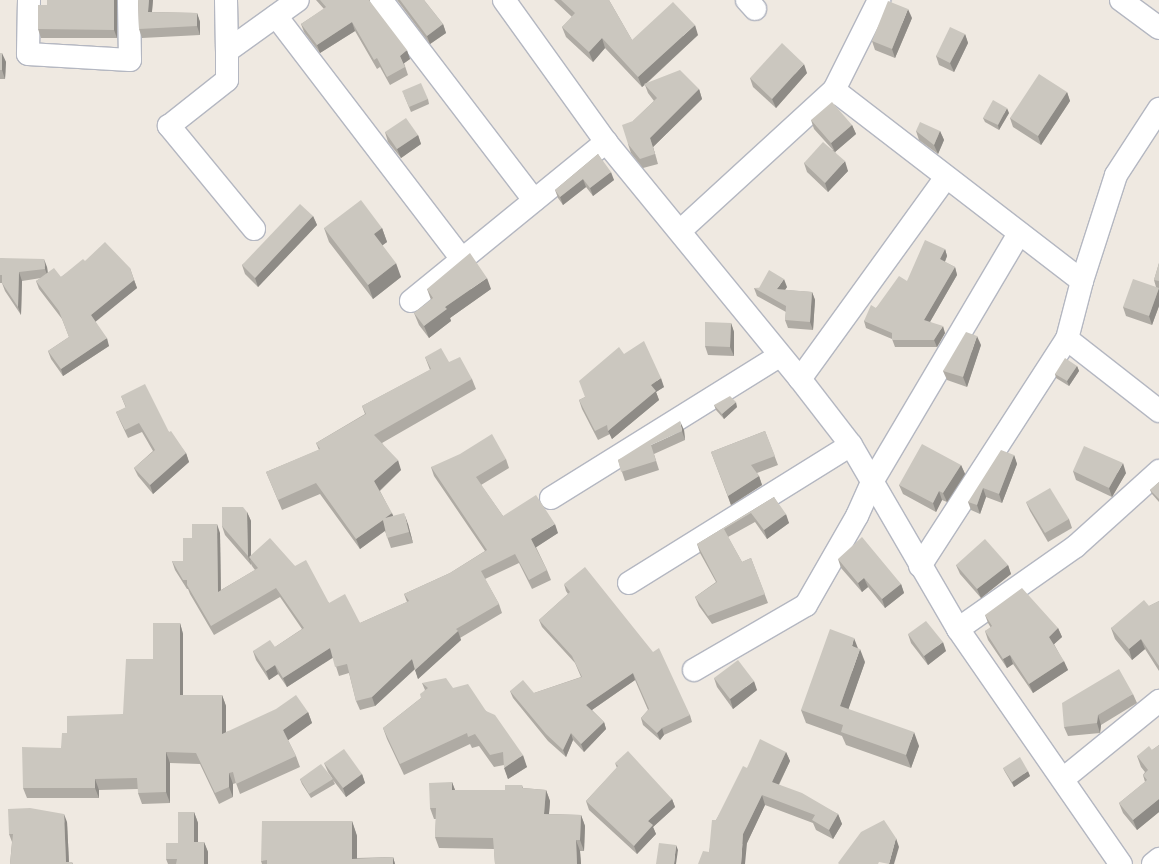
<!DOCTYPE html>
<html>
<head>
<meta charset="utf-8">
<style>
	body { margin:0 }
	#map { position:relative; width:1159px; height:864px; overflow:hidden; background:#efe9e1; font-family:"Titillium Web",sans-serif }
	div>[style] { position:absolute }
	.roads { filter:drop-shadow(1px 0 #b4b7c1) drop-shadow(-1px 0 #b4b7c1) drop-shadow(0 1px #b4b7c1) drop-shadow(0 -1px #b4b7c1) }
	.minor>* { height:22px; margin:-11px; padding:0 11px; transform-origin:11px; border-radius:11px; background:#fff }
	.tertiary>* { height:22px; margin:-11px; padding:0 11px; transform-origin:11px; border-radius:11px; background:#fff }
	.wall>* { inset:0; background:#afaba4 }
	.shaded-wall>* { inset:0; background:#8e8b86 }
	.building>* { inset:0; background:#cbc7bf }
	span { translate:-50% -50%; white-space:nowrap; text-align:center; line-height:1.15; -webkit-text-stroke:3px #fff; paint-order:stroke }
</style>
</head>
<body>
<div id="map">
	<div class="roads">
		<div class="minor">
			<i style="left:29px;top:0;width:54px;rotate:91.1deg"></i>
			<i style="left:28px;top:54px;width:102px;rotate:3.4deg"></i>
			<i style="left:130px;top:60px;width:60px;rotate:-91deg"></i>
			<i style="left:226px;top:0;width:51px;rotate:88.9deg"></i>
			<i style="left:381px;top:0;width:252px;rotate:52.6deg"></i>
			<i style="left:504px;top:0;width:175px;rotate:54.3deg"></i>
			<i style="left:606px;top:142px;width:306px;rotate:50.7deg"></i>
			<i style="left:800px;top:379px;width:83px;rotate:52.3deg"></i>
			<i style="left:851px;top:445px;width:213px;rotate:59.8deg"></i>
			<i style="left:958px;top:629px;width:286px;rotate:55.3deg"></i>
			<i style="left:747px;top:0;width:12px;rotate:48deg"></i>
			<i style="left:276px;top:16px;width:306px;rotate:52.6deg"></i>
			<i style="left:834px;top:90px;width:313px;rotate:37.6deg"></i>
			<i style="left:254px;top:229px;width:134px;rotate:-129.5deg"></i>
			<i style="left:169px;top:126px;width:74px;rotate:-38.4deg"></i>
			<i style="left:227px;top:80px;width:29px;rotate:-90deg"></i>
			<i style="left:227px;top:51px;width:87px;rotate:-35.7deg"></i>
			<i style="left:680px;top:231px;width:209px;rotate:-42.5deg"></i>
			<i style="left:834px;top:90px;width:101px;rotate:-63.4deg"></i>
			<i style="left:411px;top:301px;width:252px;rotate:-39.2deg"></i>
			<i style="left:1067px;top:339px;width:117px;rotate:38deg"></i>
			<i style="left:800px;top:379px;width:249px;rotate:-54.1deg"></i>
			<i style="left:551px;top:498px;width:269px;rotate:-31.9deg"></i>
			<i style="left:920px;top:566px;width:270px;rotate:-57.1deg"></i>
			<i style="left:1067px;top:339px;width:60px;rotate:-75.5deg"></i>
			<i style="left:1082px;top:281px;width:111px;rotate:-72.2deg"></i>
			<i style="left:1116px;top:175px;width:79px;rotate:-56.9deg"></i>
			<i style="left:629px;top:583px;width:261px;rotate:-31.9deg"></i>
			<i style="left:958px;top:629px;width:144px;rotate:-35.1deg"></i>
			<i style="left:1076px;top:546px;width:112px;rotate:-42.1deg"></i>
			<i style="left:694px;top:670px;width:129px;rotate:-30.1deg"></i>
			<i style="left:806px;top:605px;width:103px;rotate:-60.2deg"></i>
			<i style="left:857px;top:516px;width:37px;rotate:-66deg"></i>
			<i style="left:872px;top:482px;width:289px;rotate:-59.4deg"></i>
			<i style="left:1063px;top:779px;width:124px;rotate:-39.1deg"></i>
			<i style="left:1153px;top:864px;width:8px;rotate:-40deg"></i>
		</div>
		<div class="tertiary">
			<i style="left:1121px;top:0;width:47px;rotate:36.4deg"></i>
		</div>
	</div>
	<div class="wall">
		<i style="clip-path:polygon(117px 0,117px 38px,41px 38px,38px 29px,47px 5px)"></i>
		<i style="clip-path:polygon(138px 0,153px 0,152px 12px,197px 13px,200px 22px,200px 35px,142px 38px,139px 29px)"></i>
		<i style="clip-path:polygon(316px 0,370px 0,370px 2px,410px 59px,404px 63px,408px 75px,390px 85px,380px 67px,377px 69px,355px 31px,320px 53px,304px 32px,301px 24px,324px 9px)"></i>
		<i style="clip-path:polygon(397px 0,424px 0,443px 24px,446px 33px,430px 44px)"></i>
		<i style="clip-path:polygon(554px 0,609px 0,632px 40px,698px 35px,646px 84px,699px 89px,702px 99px,653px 147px,658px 164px,643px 168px,631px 153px,628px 144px,633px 121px,654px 101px,648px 93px,645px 85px,642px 87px,605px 48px,593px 62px,566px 37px,562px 27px,572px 17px)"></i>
		<i style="clip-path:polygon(912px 18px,895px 58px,875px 50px,872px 41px)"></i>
		<i style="clip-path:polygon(965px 34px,968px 43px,954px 72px,939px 65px,936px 56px)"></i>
		<i style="clip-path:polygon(0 53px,6px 62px,5px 79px,0 79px)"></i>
		<i style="clip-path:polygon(807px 73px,776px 108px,753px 87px,750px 78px)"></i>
		<i style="clip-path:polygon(1067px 92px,1070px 101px,1041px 145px,1013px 127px,1010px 118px)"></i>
		<i style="clip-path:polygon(404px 95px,428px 99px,429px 104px,411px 112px)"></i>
		<i style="clip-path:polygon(1009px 113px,999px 130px,985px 122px,983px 118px)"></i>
		<i style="clip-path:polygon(811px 120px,852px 125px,856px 134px,835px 152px,848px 171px,828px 192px,807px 172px,804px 163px,833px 150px,814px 129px)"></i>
		<i style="clip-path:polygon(916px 131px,940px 131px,944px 140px,938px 154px,919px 140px)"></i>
		<i style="clip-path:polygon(385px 132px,418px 135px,421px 144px,401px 158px,388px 142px)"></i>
		<i style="clip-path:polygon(598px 154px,614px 180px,593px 196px,586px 187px,563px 205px,558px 198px,555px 190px)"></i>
		<i style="clip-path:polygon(313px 216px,317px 225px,258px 287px,245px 274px,242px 265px)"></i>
		<i style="clip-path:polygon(324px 228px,382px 228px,387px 242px,382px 245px,401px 277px,373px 299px,329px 242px)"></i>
		<i style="clip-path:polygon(945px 249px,947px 256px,945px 262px,955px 267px,957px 275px,930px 322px,945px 333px,937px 347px,895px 347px,892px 339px,866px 328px,864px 321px,876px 308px)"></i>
		<i style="clip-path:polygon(0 258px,47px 267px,48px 273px,61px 277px,85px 261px,130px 268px,137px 288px,95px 321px,109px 346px,63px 376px,51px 359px,48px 351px,69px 337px,62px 319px,39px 289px,36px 281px,41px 278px,22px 281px,21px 315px,5px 291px,2px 283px,0 283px)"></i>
		<i style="clip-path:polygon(1159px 263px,1159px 306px,1152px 325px,1126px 316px,1123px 307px,1156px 287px,1154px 280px)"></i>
		<i style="clip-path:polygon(787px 287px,785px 290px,812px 292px,815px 300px,813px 330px,788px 328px,785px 320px,786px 312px,757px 296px,754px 288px)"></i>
		<i style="clip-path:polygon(427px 289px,491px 289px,450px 318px,451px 321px,429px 338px,419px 325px,414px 313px,431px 300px)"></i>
		<i style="clip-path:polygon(731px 323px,734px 332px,734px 356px,708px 355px,705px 346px)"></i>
		<i style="clip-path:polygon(981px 345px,967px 387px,947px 380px,943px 371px)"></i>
		<i style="clip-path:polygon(624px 354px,664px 387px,656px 392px,659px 400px,612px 439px,610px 434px,598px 440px,582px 409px,579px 400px,585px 397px)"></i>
		<i style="clip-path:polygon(425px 357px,449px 362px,472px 379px,476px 389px,382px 443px,401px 470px,380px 491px,393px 516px,408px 524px,413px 543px,391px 548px,385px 531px,360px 549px,320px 494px,282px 510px,266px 472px,319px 450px,316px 443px,365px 414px,362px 406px,430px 370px)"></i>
		<i style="clip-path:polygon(1077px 366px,1079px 371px,1069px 386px,1056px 378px,1055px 374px)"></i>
		<i style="clip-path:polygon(121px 396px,169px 432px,186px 453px,189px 462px,153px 494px,138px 476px,134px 468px,153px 451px,142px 432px,128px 438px,120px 421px,116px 412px,126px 408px)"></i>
		<i style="clip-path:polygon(714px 405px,737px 407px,724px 419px,716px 410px)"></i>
		<i style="clip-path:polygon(684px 430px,685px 440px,654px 454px,659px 470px,625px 481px,618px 460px)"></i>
		<i style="clip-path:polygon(765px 431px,778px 465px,757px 473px,759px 476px,762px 485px,731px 505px,711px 452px)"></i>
		<i style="clip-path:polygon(1014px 455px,1017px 464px,1002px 503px,986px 497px,980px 514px,971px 510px,968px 502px)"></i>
		<i style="clip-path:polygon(506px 459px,509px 468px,481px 485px,503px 516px,558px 533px,536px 547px,547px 570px,551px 580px,532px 589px,519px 563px,485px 579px,499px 604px,502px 613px,460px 638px,461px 640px,418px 679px,415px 669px,375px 706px,360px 710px,356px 701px,349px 673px,339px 676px,333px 657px,287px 687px,278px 674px,269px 680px,256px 660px,253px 651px,275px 647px,302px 629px,280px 597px,214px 635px,190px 594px,188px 589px,187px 589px,175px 570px,172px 561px,183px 561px,192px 538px,220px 533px,221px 590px,255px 570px,252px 566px,251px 564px,251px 565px,225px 535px,222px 526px,247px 512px,251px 521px,251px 555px,295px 566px,329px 603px,360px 623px,407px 602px,404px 594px,450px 573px,485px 551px,434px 476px,431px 467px)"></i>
		<i style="clip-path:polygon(961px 465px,965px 474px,947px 502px,942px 500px,936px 512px,903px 494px,899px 485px)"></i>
		<i style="clip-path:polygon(1073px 471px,1126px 473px,1112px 497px,1076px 480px)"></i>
		<i style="clip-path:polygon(1159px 482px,1159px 502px,1152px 494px,1150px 490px)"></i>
		<i style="clip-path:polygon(774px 497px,789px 523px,767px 539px,755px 522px,728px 537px,742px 562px,751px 558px,768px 603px,712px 624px,699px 606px,695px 597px,716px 582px,700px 553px,697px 544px)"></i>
		<i style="clip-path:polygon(1026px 502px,1069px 519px,1072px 528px,1048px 542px,1030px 511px)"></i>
		<i style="clip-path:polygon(838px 559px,901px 584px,904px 593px,885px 608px,868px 587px,862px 592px,841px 568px)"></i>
		<i style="clip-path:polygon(956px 565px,1008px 565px,1011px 574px,981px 598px,960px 574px)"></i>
		<i style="clip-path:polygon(564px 584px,690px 715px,692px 722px,664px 735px,660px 740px,643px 725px,641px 718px,648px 710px,635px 680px,592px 710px,604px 722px,606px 729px,584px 752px,573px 740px,566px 757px,548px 741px,513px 698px,510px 691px,534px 693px,581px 677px,575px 663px,542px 627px,539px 620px,568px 594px,566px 591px)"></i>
		<i style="clip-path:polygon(1159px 601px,1159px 671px,1145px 649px,1132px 660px,1115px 639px,1111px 628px,1149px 606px)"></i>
		<i style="clip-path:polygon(985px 615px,1058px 628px,1062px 637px,1054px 644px,1068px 670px,1033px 693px,1013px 664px,1007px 668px,988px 640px,985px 631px,991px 628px,988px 623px)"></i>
		<i style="clip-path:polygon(180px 623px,183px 634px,183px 695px,222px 695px,226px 706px,226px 732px,308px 712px,312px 723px,288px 740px,296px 756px,300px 767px,240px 794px,236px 783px,233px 784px,233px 797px,219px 804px,200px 764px,170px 763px,170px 803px,142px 804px,138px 793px,138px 789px,99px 790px,99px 798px,27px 798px,23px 788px,61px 748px,67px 733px,123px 714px,153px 659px)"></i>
		<i style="clip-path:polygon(908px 634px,946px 651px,928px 665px,911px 643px)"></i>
		<i style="clip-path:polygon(865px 662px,848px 709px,919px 746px,911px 768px,846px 745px,842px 736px,806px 723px,801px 710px)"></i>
		<i style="clip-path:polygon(714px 678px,757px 690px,733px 709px,717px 687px)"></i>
		<i style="clip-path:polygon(422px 683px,453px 688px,486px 711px,527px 767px,508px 779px,504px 765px,494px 767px,479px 746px,472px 748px,470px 744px,404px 775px,387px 739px,383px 728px,421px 698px,425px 690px)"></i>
		<i style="clip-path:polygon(1133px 694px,1137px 703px,1101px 725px,1100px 733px,1068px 736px,1064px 727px)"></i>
		<i style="clip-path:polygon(1159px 745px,1159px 812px,1137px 830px,1123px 813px,1119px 803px,1145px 782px,1143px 775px,1145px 772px,1141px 767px,1137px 756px,1152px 750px)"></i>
		<i style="clip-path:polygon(786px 752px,790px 761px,779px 785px,838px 814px,842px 824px,833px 839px,816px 830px,813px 823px,765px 805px,747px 843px,709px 852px,716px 820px,747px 768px)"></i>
		<i style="clip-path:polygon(324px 763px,362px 774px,365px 783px,346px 797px,333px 780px,335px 784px,311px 798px,302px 784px,300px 779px,332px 778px,328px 772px)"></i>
		<i style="clip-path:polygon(615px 763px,672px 799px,675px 807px,653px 827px,656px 834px,637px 854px,589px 810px,586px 801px,617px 768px)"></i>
		<i style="clip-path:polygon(1003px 768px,1030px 776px,1014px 787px,1005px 772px)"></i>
		<i style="clip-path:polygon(452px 782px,455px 790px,505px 790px,522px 785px,523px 788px,546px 790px,550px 801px,549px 814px,581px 815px,585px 826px,584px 851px,580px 851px,581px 864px,495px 864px,494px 849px,439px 848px,435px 837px,436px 819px,434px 819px,430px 808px)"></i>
		<i style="clip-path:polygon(194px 812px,198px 823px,198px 842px,204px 842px,208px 852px,208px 864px,168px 864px,166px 859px,178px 843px)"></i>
		<i style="clip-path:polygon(352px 821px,357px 836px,357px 858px,393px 857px,395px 864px,262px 864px,261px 861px)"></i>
		<i style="clip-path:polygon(67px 822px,69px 862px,72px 862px,73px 864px,10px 864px,12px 842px,9px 834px)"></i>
	</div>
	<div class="shaded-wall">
		<i style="clip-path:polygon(114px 0,117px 0,117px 38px,114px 30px)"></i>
		<i style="clip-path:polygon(149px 0,153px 0,151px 21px,148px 12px)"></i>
		<i style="clip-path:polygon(908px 9px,912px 18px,895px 58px,892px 49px)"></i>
		<i style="clip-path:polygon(197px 13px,200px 22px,200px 35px,197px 26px)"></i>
		<i style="clip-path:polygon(352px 22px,355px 31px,320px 53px,317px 45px)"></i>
		<i style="clip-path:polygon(443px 24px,446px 33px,430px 44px,427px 36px)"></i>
		<i style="clip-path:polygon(695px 25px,698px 35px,642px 87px,638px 77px)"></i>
		<i style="clip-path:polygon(965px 34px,968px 43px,954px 72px,950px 63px)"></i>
		<i style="clip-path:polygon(602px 38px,605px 48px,593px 62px,589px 52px)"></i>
		<i style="clip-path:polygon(407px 50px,410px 59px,403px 64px,400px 56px)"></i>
		<i style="clip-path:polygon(2px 53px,6px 62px,5px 79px,2px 70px)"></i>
		<i style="clip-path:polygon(804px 64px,807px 73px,776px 108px,772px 99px)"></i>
		<i style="clip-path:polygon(699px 89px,702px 99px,653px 147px,658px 164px,650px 138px)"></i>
		<i style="clip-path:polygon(1067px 92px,1070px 101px,1041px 145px,1038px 136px)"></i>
		<i style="clip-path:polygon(1007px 108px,1009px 113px,999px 130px,998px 125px)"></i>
		<i style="clip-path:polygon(852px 125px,856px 134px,835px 152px,831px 143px)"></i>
		<i style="clip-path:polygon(940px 131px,944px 140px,938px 154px,934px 145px)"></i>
		<i style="clip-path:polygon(418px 135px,421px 144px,401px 158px,397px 149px)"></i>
		<i style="clip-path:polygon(845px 161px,848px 171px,828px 192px,825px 183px)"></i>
		<i style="clip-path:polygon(611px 172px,614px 180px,593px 196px,590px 188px)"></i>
		<i style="clip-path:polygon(583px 179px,586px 187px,563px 205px,560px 197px)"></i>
		<i style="clip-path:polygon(313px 216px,317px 225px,258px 287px,255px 278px)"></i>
		<i style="clip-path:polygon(382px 228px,387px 242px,379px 248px,374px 234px)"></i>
		<i style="clip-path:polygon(945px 249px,947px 256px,943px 266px,940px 259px)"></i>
		<i style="clip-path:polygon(44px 259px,47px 267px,48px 277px,45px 269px)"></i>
		<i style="clip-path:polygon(396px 263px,401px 277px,373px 299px,368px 285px)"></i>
		<i style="clip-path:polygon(955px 267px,957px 275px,927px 327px,924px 320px)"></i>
		<i style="clip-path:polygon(19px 272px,22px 281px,21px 315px,18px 307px)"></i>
		<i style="clip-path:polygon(487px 278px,491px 289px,450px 318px,451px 321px,429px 338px,424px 326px,445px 307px)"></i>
		<i style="clip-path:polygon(784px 279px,787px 287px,780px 297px,777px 289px)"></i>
		<i style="clip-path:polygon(134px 280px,137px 288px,94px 323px,91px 315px)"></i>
		<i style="clip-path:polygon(1159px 288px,1159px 306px,1152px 325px,1149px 316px)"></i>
		<i style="clip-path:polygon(812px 292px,815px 300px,813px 330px,810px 322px)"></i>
		<i style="clip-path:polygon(731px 323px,734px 332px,734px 356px,730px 347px)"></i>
		<i style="clip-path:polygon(943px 326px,945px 333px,937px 347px,934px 340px)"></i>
		<i style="clip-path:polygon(977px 336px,981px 345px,967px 387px,963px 377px)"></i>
		<i style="clip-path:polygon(107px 338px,109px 346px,63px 376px,61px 369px)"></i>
		<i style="clip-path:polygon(1077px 366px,1079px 371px,1069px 386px,1067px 381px)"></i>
		<i style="clip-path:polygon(661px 378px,664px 387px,656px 392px,659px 400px,612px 439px,608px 431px,651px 385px)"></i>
		<i style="clip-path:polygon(736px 402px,737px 407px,724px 419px,722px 414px)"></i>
		<i style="clip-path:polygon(680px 421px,684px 430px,685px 440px,682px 431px)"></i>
		<i style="clip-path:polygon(186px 453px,189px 462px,153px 494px,150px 485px)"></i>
		<i style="clip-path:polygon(1014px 455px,1017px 464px,1002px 503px,999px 494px)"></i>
		<i style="clip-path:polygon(398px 460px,401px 470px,378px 492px,374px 481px)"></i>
		<i style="clip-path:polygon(1123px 463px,1126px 473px,1112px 497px,1109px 488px)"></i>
		<i style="clip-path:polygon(961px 465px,965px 474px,947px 502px,943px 493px)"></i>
		<i style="clip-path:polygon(759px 476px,762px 485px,731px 505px,728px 496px)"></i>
		<i style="clip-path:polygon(983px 488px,986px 497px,980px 514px,977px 505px)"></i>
		<i style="clip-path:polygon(939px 491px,942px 500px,936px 512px,933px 503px)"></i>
		<i style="clip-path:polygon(247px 512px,251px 521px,251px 560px,249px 557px,251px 565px,248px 556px)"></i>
		<i style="clip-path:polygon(392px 513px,396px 523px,385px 518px)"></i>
		<i style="clip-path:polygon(404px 513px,408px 524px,413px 543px,409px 532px)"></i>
		<i style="clip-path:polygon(786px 514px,789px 523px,767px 539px,764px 530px)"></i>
		<i style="clip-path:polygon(383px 520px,386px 530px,360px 549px,356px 539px)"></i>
		<i style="clip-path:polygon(217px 524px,220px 533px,221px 601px,218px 592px)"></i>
		<i style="clip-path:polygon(555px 524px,558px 533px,535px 548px,531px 539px)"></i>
		<i style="clip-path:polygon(1008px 565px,1011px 574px,981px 598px,977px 589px)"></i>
		<i style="clip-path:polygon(864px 578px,868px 587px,862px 592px,858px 583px)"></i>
		<i style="clip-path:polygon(901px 584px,904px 593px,885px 608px,882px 599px)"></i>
		<i style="clip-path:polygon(180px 623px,183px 634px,183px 706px,180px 695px)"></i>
		<i style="clip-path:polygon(1058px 628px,1062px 637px,1052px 646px,1049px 637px)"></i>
		<i style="clip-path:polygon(458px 631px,461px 640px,418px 679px,415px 670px)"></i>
		<i style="clip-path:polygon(854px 638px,859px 651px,852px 646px)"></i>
		<i style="clip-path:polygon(1141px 639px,1145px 649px,1132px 660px,1129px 649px)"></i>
		<i style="clip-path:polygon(943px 642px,946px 651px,928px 665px,924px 656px)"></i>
		<i style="clip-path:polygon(330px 648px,334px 657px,287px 687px,283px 678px)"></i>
		<i style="clip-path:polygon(860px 649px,865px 662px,845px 719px,840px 706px)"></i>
		<i style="clip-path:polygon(1010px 655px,1013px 664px,1007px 668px,1003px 659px)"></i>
		<i style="clip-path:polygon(412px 659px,416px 668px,375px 706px,372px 697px)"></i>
		<i style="clip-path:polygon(1064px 661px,1068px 670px,1033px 693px,1029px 684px)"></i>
		<i style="clip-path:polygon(275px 665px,278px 674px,269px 680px,266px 671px)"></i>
		<i style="clip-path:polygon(633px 673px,635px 680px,589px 712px,586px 705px)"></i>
		<i style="clip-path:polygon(754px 681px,757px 690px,733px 709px,730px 699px)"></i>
		<i style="clip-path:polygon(222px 695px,226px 706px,226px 745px,222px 734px)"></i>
		<i style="clip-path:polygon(308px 712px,312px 723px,287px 741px,283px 730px)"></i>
		<i style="clip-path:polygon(1098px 715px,1101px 725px,1100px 733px,1097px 723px)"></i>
		<i style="clip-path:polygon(604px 722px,606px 729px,584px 752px,581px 744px)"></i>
		<i style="clip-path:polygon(662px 728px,664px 735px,660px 740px,657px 733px)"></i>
		<i style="clip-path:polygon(914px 732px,919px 746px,911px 768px,906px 755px)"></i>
		<i style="clip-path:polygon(571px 733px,573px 740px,566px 757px,563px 750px)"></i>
		<i style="clip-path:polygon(166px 752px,170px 763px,170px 803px,166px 792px)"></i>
		<i style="clip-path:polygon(786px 752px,790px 761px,775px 792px,772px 782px)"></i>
		<i style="clip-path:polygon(523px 755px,527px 767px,508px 779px,504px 768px)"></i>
		<i style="clip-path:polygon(1028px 771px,1030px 776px,1014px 787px,1012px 782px)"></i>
		<i style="clip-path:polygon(229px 773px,233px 784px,233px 797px,229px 787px)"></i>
		<i style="clip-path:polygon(362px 774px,365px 783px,346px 797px,343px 788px)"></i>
		<i style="clip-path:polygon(95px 779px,99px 790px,99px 798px,95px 788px)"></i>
		<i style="clip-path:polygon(452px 782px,456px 793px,452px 790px)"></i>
		<i style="clip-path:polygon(546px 790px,550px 801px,548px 825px,544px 814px)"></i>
		<i style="clip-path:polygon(762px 795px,765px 805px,747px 843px,745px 864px,741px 864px,743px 834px)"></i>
		<i style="clip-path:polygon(672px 799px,675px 807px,653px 827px,656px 834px,637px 854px,634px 846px,648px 821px)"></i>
		<i style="clip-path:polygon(1159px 799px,1159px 812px,1137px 830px,1133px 820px)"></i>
		<i style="clip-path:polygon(194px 812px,198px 823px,198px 852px,194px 842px)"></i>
		<i style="clip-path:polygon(64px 814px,67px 822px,69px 864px,66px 862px)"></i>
		<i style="clip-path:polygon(838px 814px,842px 824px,833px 839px,829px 830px)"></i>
		<i style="clip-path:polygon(581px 815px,585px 826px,584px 851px,580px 840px)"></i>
		<i style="clip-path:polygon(352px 821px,357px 836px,357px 864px,352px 859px)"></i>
		<i style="clip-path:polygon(896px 838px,899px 847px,894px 864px,889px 864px)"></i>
		<i style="clip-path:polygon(576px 840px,580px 851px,581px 864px,577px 864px)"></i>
		<i style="clip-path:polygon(204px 842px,208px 852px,208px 864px,204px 864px)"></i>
		<i style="clip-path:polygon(676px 845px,678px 850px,676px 864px,674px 864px)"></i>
		<i style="clip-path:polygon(393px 857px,395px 864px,393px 864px)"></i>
	</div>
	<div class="building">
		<i style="clip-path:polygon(47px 0,114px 0,114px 30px,38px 29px,38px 5px,47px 5px)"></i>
		<i style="clip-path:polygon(138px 0,149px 0,148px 12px,197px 13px,197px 26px,139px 29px)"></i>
		<i style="clip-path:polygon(320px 0,369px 0,407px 50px,400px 56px,405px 67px,387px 77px,377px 58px,374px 60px,352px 22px,317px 45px,301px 24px,326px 7px)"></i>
		<i style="clip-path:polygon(400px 0,424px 0,443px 24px,427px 36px)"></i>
		<i style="clip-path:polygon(561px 0,609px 0,632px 40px,673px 2px,695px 25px,638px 77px,602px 38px,589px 52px,562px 27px,575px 13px)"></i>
		<i style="clip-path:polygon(888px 1px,908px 9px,892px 49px,872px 41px)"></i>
		<i style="clip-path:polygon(950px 27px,965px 34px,950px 63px,936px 56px)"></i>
		<i style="clip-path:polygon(782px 43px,804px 64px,772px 99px,750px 78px)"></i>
		<i style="clip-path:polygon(0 53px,2px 53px,2px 70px,0 70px)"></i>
		<i style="clip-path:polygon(680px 70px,699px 89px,650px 138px,655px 154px,640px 159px,628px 144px,622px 125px,633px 121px,657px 98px,644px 84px)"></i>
		<i style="clip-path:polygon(1039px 74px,1067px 92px,1038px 136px,1010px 118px)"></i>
		<i style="clip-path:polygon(421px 83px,428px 99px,409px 107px,402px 91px)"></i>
		<i style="clip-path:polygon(993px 100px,1007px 108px,998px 125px,983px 118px)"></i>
		<i style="clip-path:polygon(832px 102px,852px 125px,831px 143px,811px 120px)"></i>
		<i style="clip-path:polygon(406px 118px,418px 135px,397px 149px,385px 132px)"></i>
		<i style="clip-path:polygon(920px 122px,940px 131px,934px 145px,916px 131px)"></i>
		<i style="clip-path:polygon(823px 142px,845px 161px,825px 183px,804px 163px)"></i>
		<i style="clip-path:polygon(598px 154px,611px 172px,590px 188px,583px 179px,560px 197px,555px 190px)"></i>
		<i style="clip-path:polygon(361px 200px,382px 228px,374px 234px,396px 263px,368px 285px,324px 228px)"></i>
		<i style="clip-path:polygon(300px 204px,313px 216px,255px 278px,242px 265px)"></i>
		<i style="clip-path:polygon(925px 240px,945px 249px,940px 259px,955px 267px,924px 320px,943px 326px,934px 340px,892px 340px,892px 333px,864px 321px,871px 305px,876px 308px,899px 276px,907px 281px)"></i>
		<i style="clip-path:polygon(105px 242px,130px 268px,134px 280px,91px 315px,107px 338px,61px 369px,48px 351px,69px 337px,59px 311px,36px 281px,54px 268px,61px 277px,83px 259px,85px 261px)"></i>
		<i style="clip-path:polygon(470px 253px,487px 278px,445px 307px,447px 309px,424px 326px,414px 313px,433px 298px,427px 289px)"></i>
		<i style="clip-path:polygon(0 258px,44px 259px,45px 269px,19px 272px,18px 307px,2px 283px,2px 275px,0 275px)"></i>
		<i style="clip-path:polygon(1159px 263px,1159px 281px,1154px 280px)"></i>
		<i style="clip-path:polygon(769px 270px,784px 279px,777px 289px,812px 292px,810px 322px,785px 320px,786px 306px,754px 288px,759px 288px)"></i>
		<i style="clip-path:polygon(1133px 279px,1159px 288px,1149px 316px,1123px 307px)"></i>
		<i style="clip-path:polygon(705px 322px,731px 323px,730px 347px,705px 346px)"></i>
		<i style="clip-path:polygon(966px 332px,977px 336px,963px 377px,943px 371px)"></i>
		<i style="clip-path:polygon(644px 341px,661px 378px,651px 385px,656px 391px,608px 431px,607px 425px,595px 431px,579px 400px,585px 397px,579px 381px,619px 347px,624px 354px)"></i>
		<i style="clip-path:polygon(441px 348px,449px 362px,460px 357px,472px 379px,374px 435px,398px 460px,374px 481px,392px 513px,385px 518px,404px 513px,409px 532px,387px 538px,383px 520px,356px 539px,316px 483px,278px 500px,266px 472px,320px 449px,316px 443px,366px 414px,362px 406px,431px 369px,425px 357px)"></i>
		<i style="clip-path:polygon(1065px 358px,1077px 366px,1067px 381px,1055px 374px)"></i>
		<i style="clip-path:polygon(145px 384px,169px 432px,171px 431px,186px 453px,150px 485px,134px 468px,155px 450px,139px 423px,125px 430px,116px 412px,126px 407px,121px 396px)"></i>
		<i style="clip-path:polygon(730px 396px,736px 402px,722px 414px,714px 405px)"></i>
		<i style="clip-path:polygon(680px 421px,682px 431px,651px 445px,656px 461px,621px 472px,618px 460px)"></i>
		<i style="clip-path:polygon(765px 431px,775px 456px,751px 465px,759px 476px,728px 496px,711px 452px)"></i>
		<i style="clip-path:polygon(492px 434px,506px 459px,476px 477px,503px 516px,536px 495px,555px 524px,531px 539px,547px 570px,529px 580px,515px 554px,481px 571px,499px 604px,456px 629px,458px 631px,415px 670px,412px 659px,372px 697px,356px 701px,347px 664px,335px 667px,330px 648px,283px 678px,275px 665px,266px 671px,253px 651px,270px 640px,275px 647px,304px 628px,276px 588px,211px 626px,187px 585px,187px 580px,183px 580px,172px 561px,183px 561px,183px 538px,192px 538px,192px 524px,217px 524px,218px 592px,258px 568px,249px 557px,270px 538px,295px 566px,306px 560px,329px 603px,345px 594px,360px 623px,409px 601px,404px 594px,450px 573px,487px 550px,431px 467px,460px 454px)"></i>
		<i style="clip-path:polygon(922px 444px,961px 465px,943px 493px,939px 491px,933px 503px,899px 485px)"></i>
		<i style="clip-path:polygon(1084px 446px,1123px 463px,1109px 488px,1073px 471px)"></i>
		<i style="clip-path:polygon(1001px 450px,1014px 455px,999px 494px,983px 488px,977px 505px,968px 502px)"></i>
		<i style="clip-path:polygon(1159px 482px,1159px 499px,1150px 490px)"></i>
		<i style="clip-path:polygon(1050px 488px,1069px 519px,1045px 533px,1026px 502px)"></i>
		<i style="clip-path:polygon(774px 497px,786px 514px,764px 530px,751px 513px,724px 529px,742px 562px,751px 558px,765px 594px,708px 616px,695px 597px,717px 582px,697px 544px)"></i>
		<i style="clip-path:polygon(222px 507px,243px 507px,247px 512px,248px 556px,222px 526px)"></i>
		<i style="clip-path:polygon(862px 537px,901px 584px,882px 599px,864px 578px,858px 583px,838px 559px)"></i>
		<i style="clip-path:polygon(985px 539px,1008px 565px,977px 589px,956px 565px)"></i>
		<i style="clip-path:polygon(585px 567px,653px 652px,659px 648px,690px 715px,662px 728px,657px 733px,641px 718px,649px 709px,633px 673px,586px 705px,604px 722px,581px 744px,571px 733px,563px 750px,546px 734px,510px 691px,523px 680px,534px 693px,582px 677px,572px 656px,539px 620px,570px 592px,564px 584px)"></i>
		<i style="clip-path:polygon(1022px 588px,1058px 628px,1049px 637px,1064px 661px,1029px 684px,1010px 655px,1003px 659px,985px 631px,992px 626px,985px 615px)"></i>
		<i style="clip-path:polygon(1144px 600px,1149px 606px,1159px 601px,1159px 666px,1141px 639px,1129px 649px,1111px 628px)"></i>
		<i style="clip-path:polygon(926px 621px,943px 642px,924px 656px,908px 634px)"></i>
		<i style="clip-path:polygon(153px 623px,180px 623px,180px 695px,222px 695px,222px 734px,276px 709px,296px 695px,308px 712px,283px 730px,296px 756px,236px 784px,233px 772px,229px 773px,229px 787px,215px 793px,196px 753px,166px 752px,166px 792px,138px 793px,137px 778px,95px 779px,95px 788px,23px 788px,22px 747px,61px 748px,62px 733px,67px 733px,67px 716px,123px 714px,126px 659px,153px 659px)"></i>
		<i style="clip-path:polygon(830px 629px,854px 638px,852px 646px,860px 649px,840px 706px,914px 732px,906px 755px,841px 732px,843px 725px,801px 710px)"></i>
		<i style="clip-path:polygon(738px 660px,754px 681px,730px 699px,714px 678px)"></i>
		<i style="clip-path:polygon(1119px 669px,1133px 694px,1098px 715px,1097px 723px,1064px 727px,1062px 703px)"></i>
		<i style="clip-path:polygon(446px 678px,453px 688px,468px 684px,486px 711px,495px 715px,523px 755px,504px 768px,503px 752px,490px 755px,475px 734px,468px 737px,467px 733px,400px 764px,383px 728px,421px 698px,420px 694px,428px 688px,422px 683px)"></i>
		<i style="clip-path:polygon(760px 739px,786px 752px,772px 782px,802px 793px,838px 814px,829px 830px,812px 820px,815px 815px,762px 795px,743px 834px,741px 864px,698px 864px,703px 851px,709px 852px,712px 820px,716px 820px,743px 766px,747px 768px)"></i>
		<i style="clip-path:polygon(1159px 745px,1159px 799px,1133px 820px,1119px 803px,1147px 780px,1143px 775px,1148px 770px,1137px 756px,1149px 746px,1152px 750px)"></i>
		<i style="clip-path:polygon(344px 749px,362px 774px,343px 788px,324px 763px)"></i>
		<i style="clip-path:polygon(628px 751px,672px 799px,648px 821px,653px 825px,634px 846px,586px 801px,618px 766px,615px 763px)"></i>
		<i style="clip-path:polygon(1020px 757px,1028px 771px,1012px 782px,1003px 768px)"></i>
		<i style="clip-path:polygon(321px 764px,333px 779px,309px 794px,300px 779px)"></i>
		<i style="clip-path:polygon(452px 782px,452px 790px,505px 790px,505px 785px,522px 785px,522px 788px,546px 790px,544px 814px,581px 815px,580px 840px,576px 840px,577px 864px,495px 864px,493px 838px,435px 837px,436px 808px,430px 808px,429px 783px)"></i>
		<i style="clip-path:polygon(30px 808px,64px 814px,66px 862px,72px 862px,72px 864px,10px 864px,13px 834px,9px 834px,8px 809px)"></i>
		<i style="clip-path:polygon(178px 812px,194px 812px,194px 842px,204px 842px,204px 864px,176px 864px,177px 859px,166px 859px,166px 843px,178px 843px)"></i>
		<i style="clip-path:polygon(884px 820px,896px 838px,889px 864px,879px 862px,878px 864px,839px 864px,838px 863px,861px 832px)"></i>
		<i style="clip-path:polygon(262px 821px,352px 821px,352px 859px,393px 857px,393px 864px,267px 864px,267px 860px,261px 861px)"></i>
		<i style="clip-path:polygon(659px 843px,676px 845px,674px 864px,656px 864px)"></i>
	</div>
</div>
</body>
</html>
